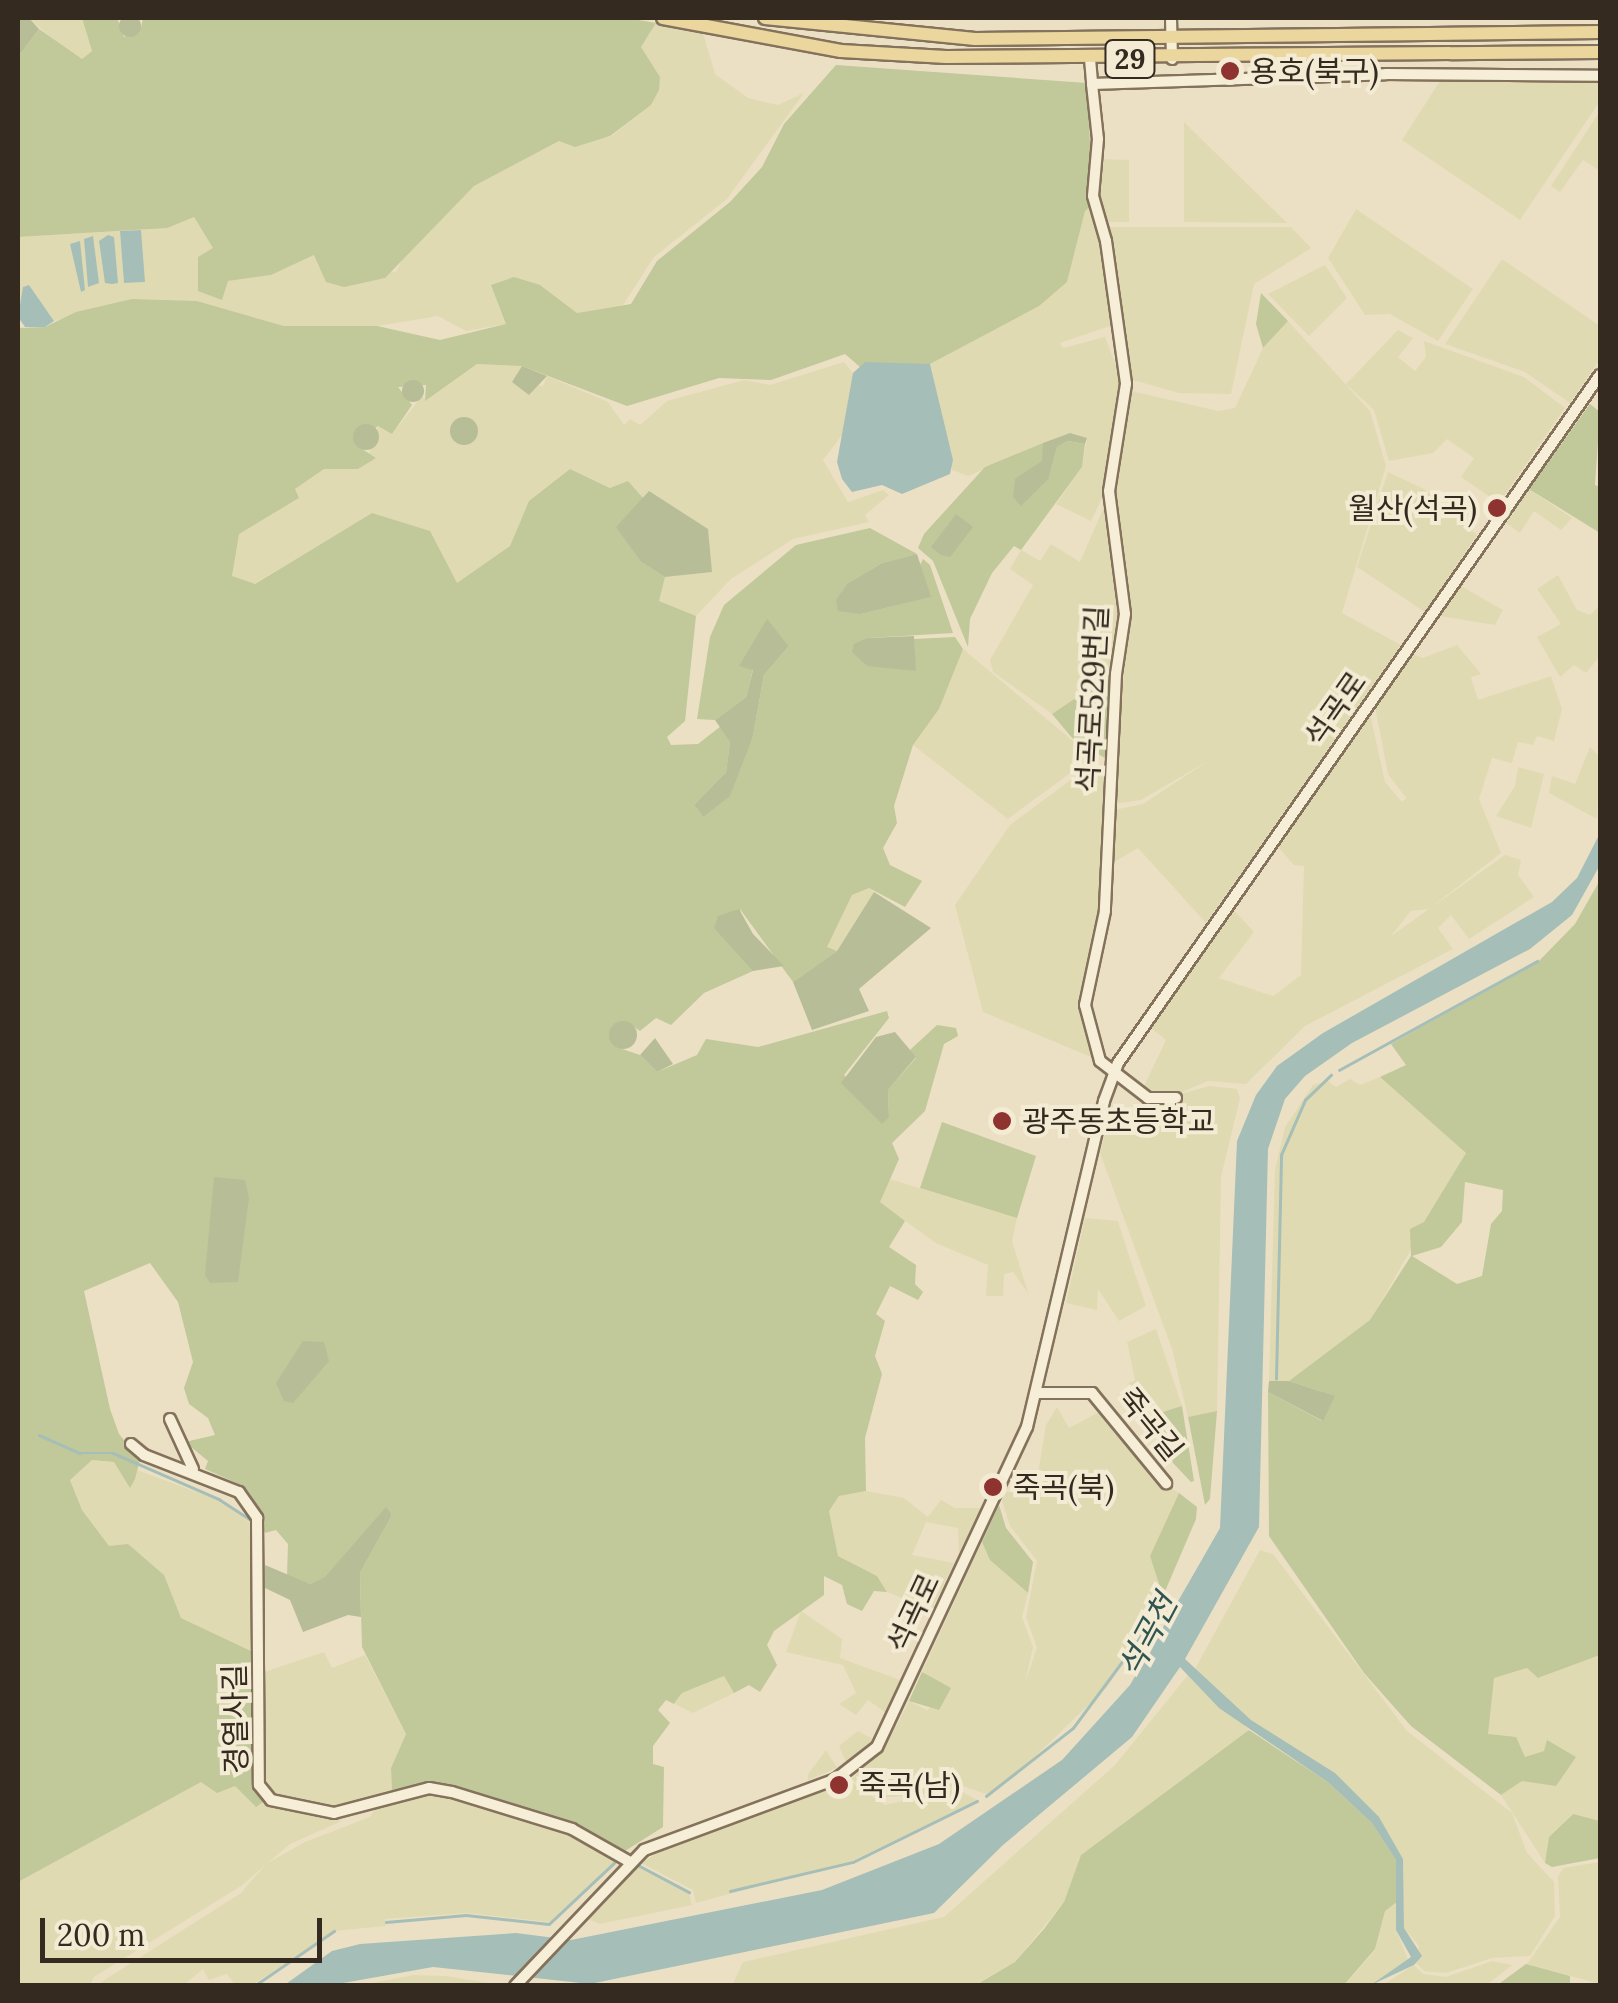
<!DOCTYPE html>
<html>
<head>
<meta charset="utf-8">
<style>
	body { margin:0 }
	#map { position:relative; width:1618px; height:2003px; overflow:hidden; background:#ebe0c4; font-family:Lora,"Noto Sans KR",serif }
	div>[style] { position:absolute }
	.farmland>* { inset:0; background:#e0dab2 }
	.green>* { inset:0; background:#c1c899 }
	.cemetery>* { inset:0; background:#b7bd97 }
	.round { border-radius:50% }
	.water>* { inset:0; background:#a6beb8 }
	.stream>* { height:2.5px; margin:-1.25px; padding:0 1.25px; transform-origin:1.25px; border-radius:1.25px; background:#a6beb8 }
	.roads { filter:drop-shadow(2px 0 #84725c) drop-shadow(-2px 0 #84725c) drop-shadow(0 2px #84725c) drop-shadow(0 -2px #84725c) }
	.minor>* { height:10px; margin:-5px; padding:0 5px; transform-origin:5px; border-radius:5px; background:#f6eed7 }
	.major>* { height:12px; margin:-6px; padding:0 6px; transform-origin:6px; border-radius:6px; background:#ebd69e }
	.dots>* { width:28px; height:28px; translate:-50% -50%; box-sizing:border-box; border:5px solid #f3ebd3; border-radius:50% }
	span { translate:-50% -50%; white-space:nowrap; text-align:center; line-height:1.15; -webkit-text-stroke:8px #f3ebd3; paint-order:stroke }
	.shield-label span { padding:2px 8px; background:#f3ebd3; border:2px solid; border-radius:8px; -webkit-text-stroke-width:0 }
	.shield-label { font-size:28px; color:#352a1f; font-weight:700 }
	.poi-label { font-size:30px; color:#352a1f }
	.left { translate:0 -50%; text-align:left }
	.right { translate:-100% -50%; text-align:right }
	.street-label { font-size:30px; color:#352a1f }
	.water-label { font-size:32px; color:#2f5452; font-style:italic }
	.frame { position:absolute; inset:0; border:20px solid #352a1f; pointer-events:none }
	.scale { position:absolute; left:40px; top:1918px; width:282px; height:45px; box-sizing:border-box; border:5px solid #352a1f; border-top:0; padding-left:12px; font-size:30px; line-height:35px; white-space:nowrap; color:#352a1f; -webkit-text-stroke:8px #f3ebd3; paint-order:stroke }
</style>
</head>
<body>
<div id="map">
	<div class="farmland">
		<i style="clip-path:polygon(29px 18px,82px 18px,92px 51px,82px 59px,69px 54px)"></i>
		<i style="clip-path:polygon(656px 23px,703px 33px,715px 74px,748px 98px,778px 105px,804px 93px,727px 199px,654px 257px,623px 305px,577px 313px,540px 285px,507px 324px,466px 331px,438px 316px,377px 326px,284px 326px,197px 301px,132px 299px,54px 321px,29px 285px,18px 309px,18px 237px,120px 231px,124px 283px,144px 282px,141px 230px,194px 217px,213px 248px,222px 300px,227px 281px,271px 275px,314px 255px,320px 263px,396px 272px,406px 251px,474px 186px,559px 141px,610px 137px,651px 105px,660px 78px,641px 47px)"></i>
		<i style="clip-path:polygon(1440px 81px,1600px 81px,1600px 101px,1520px 220px,1402px 140px)"></i>
		<i style="clip-path:polygon(1600px 111px,1600px 171px,1583px 160px,1560px 192px,1551px 186px)"></i>
		<i style="clip-path:polygon(1184px 122px,1287px 223px,1184px 222px)"></i>
		<i style="clip-path:polygon(1100px 159px,1129px 160px,1129px 222px,1104px 222px,1097px 195px)"></i>
		<i style="clip-path:polygon(1093px 204px,1104px 242px,1113px 325px,1060px 343px,1063px 348px,1105px 337px,1123px 384px,1107px 488px,1091px 521px,1056px 504px,1082px 467px,1087px 439px,1070px 433px,968px 476px,952px 470px,930px 364px,1038px 306px,1067px 282px,1085px 210px)"></i>
		<i style="clip-path:polygon(1356px 209px,1473px 289px,1438px 341px,1390px 314px,1365px 315px,1328px 258px)"></i>
		<i style="clip-path:polygon(1106px 227px,1291px 227px,1311px 248px,1254px 284px,1231px 394px,1179px 393px,1126px 378px)"></i>
		<i style="clip-path:polygon(1502px 259px,1600px 326px,1600px 359px,1570px 403px,1525px 372px,1445px 344px)"></i>
		<i style="clip-path:polygon(1325px 265px,1347px 298px,1309px 336px,1268px 294px)"></i>
		<i style="clip-path:polygon(1288px 321px,1370px 411px,1386px 466px,1342px 613px,1401px 645px,1206px 923px,1138px 848px,1111px 864px,1114px 810px,1143px 804px,1208px 761px,1141px 800px,1113px 804px,1129px 614px,1113px 491px,1127px 390px,1218px 411px,1235px 408px,1263px 348px)"></i>
		<i style="clip-path:polygon(1398px 330px,1413px 338px,1398px 357px,1415px 371px,1426px 357px,1424px 341px,1524px 377px,1565px 408px,1499px 503px,1461px 477px,1474px 458px,1447px 439px,1433px 453px,1389px 461px,1374px 410px,1346px 384px)"></i>
		<i style="clip-path:polygon(844px 362px,853px 373px,849px 426px,823px 460px,848px 502px,883px 490px,889px 495px,865px 515px,869px 522px,793px 539px,731px 579px,696px 616px,658px 601px,665px 577px,712px 572px,628px 481px,611px 488px,570px 469px,529px 501px,510px 546px,456px 584px,430px 532px,372px 513px,254px 584px,232px 577px,238px 534px,298px 499px,295px 489px,324px 469px,358px 469px,375px 457px,369px 454px,378px 426px,392px 434px,422px 396px,426px 400px,477px 364px,522px 366px,512px 382px,543px 386px,547px 376px,608px 402px,624px 425px,630px 419px,640px 425px,667px 401px,744px 380px,770px 385px)"></i>
		<i style="clip-path:polygon(1388px 472px,1424px 489px,1477px 535px,1425px 612px,1357px 567px)"></i>
		<i style="clip-path:polygon(1529px 489px,1572px 518px,1561px 530px,1534px 511px,1520px 533px,1506px 523px)"></i>
		<i style="clip-path:polygon(1104px 507px,1111px 510px,1123px 613px,1114px 672px,1052px 714px,993px 672px,990px 660px,1033px 585px,1010px 569px,1021px 550px,1040px 561px,1051px 544px,1080px 562px)"></i>
		<i style="clip-path:polygon(1558px 575px,1577px 610px,1590px 615px,1600px 605px,1600px 656px,1586px 673px,1574px 665px,1560px 677px,1537px 637px,1561px 624px,1537px 589px)"></i>
		<i style="clip-path:polygon(1461px 586px,1503px 610px,1495px 625px,1440px 616px)"></i>
		<i style="clip-path:polygon(1457px 645px,1481px 674px,1471px 677px,1478px 700px,1551px 676px,1562px 709px,1554px 741px,1537px 736px,1533px 745px,1518px 742px,1512px 763px,1492px 758px,1479px 799px,1501px 853px,1429px 909px,1411px 911px,1391px 936px,1505px 855px,1521px 860px,1518px 875px,1534px 897px,1469px 939px,1451px 915px,1438px 928px,1453px 949px,1305px 1026px,1246px 1084px,1208px 1081px,1175px 1095px,1150px 1094px,1143px 1088px,1166px 1040px,1151px 1028px,1234px 910px,1254px 932px,1219px 978px,1273px 996px,1301px 975px,1304px 866px,1294px 865px,1278px 847px,1370px 713px,1385px 782px,1402px 802px,1406px 798px,1388px 774px,1375px 707px,1412px 654px,1423px 658px)"></i>
		<i style="clip-path:polygon(963px 649px,1092px 757px,1008px 819px,913px 745px,939px 709px)"></i>
		<i style="clip-path:polygon(1590px 747px,1600px 757px,1597px 819px,1549px 793px,1552px 776px,1575px 784px)"></i>
		<i style="clip-path:polygon(1088px 767px,1108px 778px,1100px 911px,1082px 1004px,1096px 1059px,983px 1012px,955px 905px,1010px 825px)"></i>
		<i style="clip-path:polygon(1518px 767px,1544px 774px,1531px 828px,1496px 816px,1515px 786px)"></i>
		<i style="clip-path:polygon(869px 888px,874px 892px,837px 951px,827px 947px,852px 895px)"></i>
		<i style="clip-path:polygon(1380px 1077px,1466px 1153px,1370px 1321px,1289px 1381px,1269px 1381px,1275px 1170px,1285px 1127px,1313px 1085px,1328px 1081px,1336px 1087px,1350px 1079px,1360px 1085px)"></i>
		<i style="clip-path:polygon(1209px 1086px,1237px 1089px,1240px 1098px,1221px 1177px,1217px 1411px,1188px 1417px,1172px 1349px,1100px 1153px,1111px 1111px,1149px 1117px,1153px 1102px)"></i>
		<i style="clip-path:polygon(886px 1178px,1017px 1218px,1012px 1241px,1028px 1293px,1013px 1272px,1004px 1274px,1003px 1296px,986px 1296px,988px 1265px,936px 1243px,880px 1203px)"></i>
		<i style="clip-path:polygon(1085px 1218px,1118px 1221px,1133px 1268px,1146px 1306px,1119px 1321px,1098px 1289px,1097px 1310px,1066px 1303px)"></i>
		<i style="clip-path:polygon(1156px 1329px,1182px 1406px,1156px 1414px,1127px 1384px,1135px 1380px,1127px 1342px)"></i>
		<i style="clip-path:polygon(1057px 1407px,1069px 1428px,1105px 1409px,1158px 1480px,1179px 1493px,1150px 1556px,1165px 1599px,1107px 1687px,1014px 1777px,986px 1794px,957px 1784px,931px 1794px,877px 1798px,852px 1779px,886px 1746px,909px 1701px,927px 1710px,951px 1689px,922px 1672px,982px 1542px,991px 1560px,1028px 1593px,1022px 1617px,1033px 1647px,1025px 1683px,1037px 1648px,1026px 1617px,1037px 1561px,1010px 1526px,1002px 1501px,1006px 1492px,1035px 1491px,1046px 1425px)"></i>
		<i style="clip-path:polygon(92px 1460px,114px 1462px,135px 1479px,137px 1470px,221px 1501px,253px 1525px,253px 1652px,181px 1618px,163px 1575px,109px 1546px,82px 1510px,70px 1479px)"></i>
		<i style="clip-path:polygon(866px 1491px,904px 1498px,928px 1517px,941px 1500px,955px 1508px,980px 1508px,959px 1553px,958px 1528px,926px 1522px,912px 1555px,954px 1563px,931px 1610px,887px 1592px,877px 1576px,838px 1556px,829px 1511px,839px 1496px)"></i>
		<i style="clip-path:polygon(1260px 1550px,1273px 1554px,1407px 1731px,1512px 1813px,1527px 1853px,1554px 1882px,1555px 1916px,1530px 1956px,1492px 1958px,1446px 1973px,1424px 1971px,1416px 1963px,1419px 1946px,1404px 1928px,1404px 1902px,1335px 1773px,1251px 1720px,1195px 1669px)"></i>
		<i style="clip-path:polygon(801px 1611px,842px 1639px,840px 1658px,900px 1680px,886px 1713px,868px 1700px,856px 1715px,839px 1704px,856px 1693px,843px 1665px,786px 1652px)"></i>
		<i style="clip-path:polygon(324px 1652px,332px 1668px,365px 1655px,406px 1734px,391px 1768px,392px 1790px,334px 1808px,276px 1797px,264px 1784px,264px 1672px)"></i>
		<i style="clip-path:polygon(1600px 1655px,1600px 1821px,1572px 1814px,1549px 1837px,1545px 1863px,1501px 1795px,1522px 1781px,1544px 1751px,1525px 1758px,1487px 1734px,1493px 1678px,1527px 1668px,1539px 1678px)"></i>
		<i style="clip-path:polygon(1188px 1675px,1249px 1730px,1081px 1855px,1064px 1902px,1015px 1962px,974px 1985px,732px 1986px,743px 1962px,944px 1917px,1115px 1765px)"></i>
		<i style="clip-path:polygon(724px 1676px,734px 1693px,693px 1713px,675px 1704px,682px 1693px)"></i>
		<i style="clip-path:polygon(858px 1731px,873px 1739px,847px 1764px,839px 1746px)"></i>
		<i style="clip-path:polygon(826px 1750px,837px 1768px,808px 1780px,808px 1774px)"></i>
		<i style="clip-path:polygon(849px 1781px,885px 1805px,957px 1789px,977px 1800px,853px 1861px,696px 1903px,693px 1890px,641px 1863px,673px 1844px)"></i>
		<i style="clip-path:polygon(201px 1782px,235px 1786px,255px 1806px,263px 1802px,342px 1821px,290px 1844px,241px 1886px,94px 1977px,90px 1985px,18px 1986px,18px 1882px)"></i>
		<i style="clip-path:polygon(428px 1795px,454px 1796px,560px 1829px,615px 1861px,549px 1922px,467px 1913px,385px 1919px,386px 1926px,334px 1931px,252px 1985px,235px 1985px,227px 1974px,209px 1980px,203px 1969px,184px 1985px,95px 1986px,241px 1893px,266px 1864px,305px 1842px,370px 1817px,377px 1806px)"></i>
		<i style="clip-path:polygon(1600px 1862px,1600px 1984px,1527px 1964px,1560px 1917px,1558px 1877px,1563px 1868px)"></i>
		<i style="clip-path:polygon(638px 1867px,689px 1893px,692px 1905px,600px 1924px,588px 1919px)"></i>
		<i style="clip-path:polygon(1398px 1901px,1396px 1930px,1409px 1962px,1371px 1985px,1344px 1986px,1375px 1950px,1385px 1911px)"></i>
		<i style="clip-path:polygon(1492px 1961px,1512px 1965px,1487px 1985px,1381px 1986px,1414px 1965px,1423px 1974px,1446px 1977px)"></i>
		<i style="clip-path:polygon(414px 1975px,446px 1976px,501px 1985px,362px 1985px)"></i>
	</div>
	<div class="green">
		<i style="clip-path:polygon(82px 18px,117px 18px,124px 37px,141px 28px,143px 18px,627px 18px,656px 23px,641px 47px,660px 77px,659px 90px,651px 105px,610px 136px,575px 147px,559px 141px,474px 186px,385px 278px,344px 287px,326px 282px,314px 255px,271px 275px,228px 281px,222px 300px,198px 291px,198px 257px,213px 248px,194px 217px,167px 228px,18px 237px,18px 57px,39px 29px,82px 59px,92px 51px)"></i>
		<i style="clip-path:polygon(836px 65px,1087px 83px,1093px 204px,1085px 211px,1067px 282px,1039px 306px,930px 364px,860px 367px,845px 354px,771px 380px,719px 378px,627px 406px,522px 366px,477px 364px,425px 401px,426px 385px,398px 387px,412px 405px,392px 434px,378px 426px,356px 445px,376px 458px,358px 469px,324px 469px,295px 489px,299px 498px,239px 534px,232px 576px,255px 584px,372px 513px,430px 531px,457px 583px,510px 546px,529px 501px,570px 469px,610px 488px,628px 481px,644px 499px,617px 527px,641px 562px,665px 577px,659px 601px,696px 616px,685px 721px,667px 737px,671px 745px,698px 744px,721px 726px,730px 742px,726px 772px,694px 805px,703px 817px,753px 736px,764px 675px,789px 646px,767px 620px,740px 666px,753px 669px,746px 697px,715px 720px,697px 719px,710px 637px,724px 605px,796px 545px,870px 528px,917px 554px,882px 563px,848px 583px,861px 614px,930px 597px,920px 565px,923px 559px,930px 565px,953px 633px,867px 638px,915px 671px,914px 639px,955px 637px,963px 649px,939px 709px,913px 745px,894px 806px,897px 823px,883px 848px,890px 865px,922px 881px,905px 907px,869px 888px,852px 895px,827px 947px,837px 951px,793px 982px,740px 909px,753px 971px,704px 993px,671px 1025px,656px 1018px,640px 1031px,629px 1023px,616px 1047px,640px 1055px,657px 1072px,697px 1055px,706px 1039px,758px 1047px,887px 1011px,889px 1018px,844px 1075px,889px 1117px,888px 1090px,916px 1058px,910px 1050px,937px 1025px,956px 1028px,958px 1036px,944px 1044px,925px 1111px,892px 1143px,899px 1159px,880px 1202px,905px 1221px,889px 1247px,916px 1265px,915px 1284px,923px 1292px,918px 1300px,890px 1286px,876px 1314px,885px 1321px,875px 1356px,882px 1374px,865px 1438px,866px 1491px,839px 1496px,829px 1511px,838px 1556px,877px 1576px,887px 1592px,874px 1591px,862px 1611px,847px 1604px,842px 1585px,824px 1576px,824px 1595px,774px 1631px,767px 1645px,777px 1665px,760px 1692px,749px 1685px,734px 1693px,724px 1676px,682px 1693px,674px 1704px,666px 1700px,658px 1710px,670px 1723px,653px 1746px,653px 1764px,664px 1767px,663px 1827px,625px 1851px,575px 1825px,454px 1787px,429px 1783px,392px 1790px,391px 1768px,406px 1734px,362px 1647px,360px 1573px,392px 1515px,386px 1508px,326px 1577px,310px 1584px,287px 1576px,288px 1544px,276px 1530px,265px 1533px,241px 1485px,205px 1469px,208px 1461px,185px 1442px,215px 1435px,208px 1418px,189px 1404px,184px 1388px,193px 1362px,178px 1302px,150px 1263px,84px 1291px,110px 1409px,119px 1434px,140px 1460px,135px 1479px,130px 1488px,114px 1462px,92px 1460px,70px 1480px,82px 1510px,109px 1546px,128px 1544px,164px 1575px,181px 1618px,253px 1652px,253px 1780px,263px 1802px,256px 1807px,235px 1786px,217px 1793px,201px 1782px,18px 1882px,18px 328px,45px 327px,76px 312px,132px 299px,197px 301px,284px 326px,377px 326px,440px 340px,506px 324px,491px 285px,514px 277px,540px 285px,577px 313px,631px 304px,657px 261px,730px 202px,762px 167px,784px 124px)"></i>
		<i style="clip-path:polygon(1261px 293px,1288px 321px,1263px 348px,1256px 324px)"></i>
		<i style="clip-path:polygon(1590px 404px,1600px 412px,1595px 485px,1600px 487px,1600px 533px,1529px 489px)"></i>
		<i style="clip-path:polygon(1068px 441px,1085px 444px,1082px 467px,1021px 550px,1014px 546px,992px 573px,970px 619px,968px 647px,933px 561px,918px 548px,924px 534px,985px 467px,1043px 443px,1049px 478px,1057px 447px)"></i>
		<i style="clip-path:polygon(1114px 672px,1110px 761px,1073px 739px,1052px 714px)"></i>
		<i style="clip-path:polygon(evenodd,1600px 880px,1600px 1655px,1538px 1678px,1527px 1668px,1494px 1678px,1488px 1734px,1516px 1737px,1525px 1757px,1544px 1751px,1547px 1740px,1576px 1757px,1556px 1786px,1522px 1781px,1501px 1795px,1411px 1726px,1364px 1673px,1269px 1536px,1268px 1392px,1322px 1421px,1323px 1392px,1289px 1381px,1370px 1320px,1411px 1256px,1410px 1229px,1424px 1222px,1466px 1153px,1380px 1077px,1406px 1065px,1391px 1044px,1538px 962px,1575px 924px,1600px 880px,1465px 1182px,1503px 1190px,1502px 1211px,1491px 1224px,1482px 1276px,1457px 1284px,1412px 1256px,1441px 1247px,1462px 1222px,1465px 1182px)"></i>
		<i style="clip-path:polygon(942px 1122px,1036px 1156px,1017px 1218px,920px 1188px)"></i>
		<i style="clip-path:polygon(1182px 1406px,1194px 1481px,1191px 1482px,1173px 1463px,1156px 1414px)"></i>
		<i style="clip-path:polygon(1217px 1411px,1210px 1499px,1205px 1505px,1188px 1417px)"></i>
		<i style="clip-path:polygon(1179px 1493px,1197px 1507px,1196px 1519px,1163px 1596px,1150px 1556px)"></i>
		<i style="clip-path:polygon(999px 1505px,1006px 1528px,1033px 1562px,1028px 1593px,990px 1560px,982px 1542px)"></i>
		<i style="clip-path:polygon(922px 1672px,951px 1688px,939px 1710px,909px 1701px)"></i>
		<i style="clip-path:polygon(1249px 1730px,1329px 1783px,1372px 1823px,1396px 1860px,1398px 1901px,1385px 1911px,1375px 1949px,1344px 1985px,974px 1986px,1015px 1962px,1044px 1929px,1064px 1902px,1081px 1855px)"></i>
		<i style="clip-path:polygon(1573px 1814px,1600px 1821px,1600px 1858px,1552px 1867px,1545px 1863px,1549px 1837px)"></i>
		<i style="clip-path:polygon(1526px 1964px,1570px 1976px,1570px 1985px,1496px 1986px)"></i>
	</div>
	<div class="cemetery">
		<i class="round" style="left:119px;top:15px;width:22px;height:22px"></i>
		<i style="clip-path:polygon(18px 18px,29px 18px,39px 29px,18px 57px)"></i>
		<i style="clip-path:polygon(522px 366px,547px 376px,529px 395px,512px 382px)"></i>
		<i class="round" style="left:402px;top:380px;width:22px;height:22px"></i>
		<i class="round" style="left:450px;top:417px;width:28px;height:28px"></i>
		<i class="round" style="left:353px;top:424px;width:26px;height:26px"></i>
		<i style="clip-path:polygon(1070px 433px,1087px 438px,1085px 444px,1068px 441px,1057px 447px,1049px 478px,1021px 506px,1013px 497px,1015px 479px,1042px 461px,1043px 443px)"></i>
		<i style="clip-path:polygon(649px 491px,708px 529px,712px 572px,665px 577px,641px 562px,616px 527px)"></i>
		<i style="clip-path:polygon(956px 514px,973px 527px,950px 557px,941px 555px,931px 547px)"></i>
		<i style="clip-path:polygon(917px 554px,931px 597px,861px 614px,838px 611px,836px 600px,848px 583px,882px 563px)"></i>
		<i style="clip-path:polygon(767px 619px,789px 646px,764px 675px,753px 736px,730px 796px,703px 817px,694px 805px,726px 772px,730px 742px,715px 720px,746px 697px,753px 670px,739px 666px)"></i>
		<i style="clip-path:polygon(914px 636px,916px 671px,867px 666px,852px 652px,854px 644px,867px 638px)"></i>
		<i style="clip-path:polygon(874px 892px,931px 928px,859px 989px,869px 1011px,812px 1030px,793px 982px,837px 951px)"></i>
		<i style="clip-path:polygon(739px 909px,753px 934px,784px 966px,753px 971px,714px 928px,718px 916px)"></i>
		<i class="round" style="left:609px;top:1021px;width:28px;height:28px"></i>
		<i style="clip-path:polygon(895px 1032px,916px 1057px,888px 1090px,889px 1117px,882px 1124px,841px 1083px,876px 1037px)"></i>
		<i style="clip-path:polygon(655px 1038px,673px 1064px,657px 1072px,640px 1055px)"></i>
		<i style="clip-path:polygon(214px 1177px,245px 1180px,249px 1198px,238px 1282px,210px 1283px,205px 1275px)"></i>
		<i style="clip-path:polygon(303px 1341px,324px 1342px,329px 1361px,293px 1403px,284px 1401px,276px 1383px)"></i>
		<i style="clip-path:polygon(1269px 1381px,1289px 1381px,1335px 1396px,1323px 1421px,1268px 1392px)"></i>
		<i style="clip-path:polygon(386px 1507px,392px 1515px,360px 1573px,361px 1617px,348px 1615px,303px 1632px,290px 1600px,265px 1588px,265px 1565px,310px 1584px,325px 1577px)"></i>
	</div>
	<div class="water">
		<i style="clip-path:polygon(141px 230px,145px 282px,124px 283px,120px 231px)"></i>
		<i style="clip-path:polygon(108px 235px,114px 237px,118px 283px,112px 284px,105px 283px,99px 241px)"></i>
		<i style="clip-path:polygon(93px 236px,99px 283px,88px 287px,84px 239px)"></i>
		<i style="clip-path:polygon(80px 241px,85px 290px,81px 292px,70px 244px)"></i>
		<i style="clip-path:polygon(29px 285px,54px 321px,45px 327px,25px 327px,18px 317px,23px 287px)"></i>
		<i style="clip-path:polygon(865px 362px,930px 364px,953px 460px,950px 474px,902px 494px,882px 485px,852px 492px,842px 479px,837px 462px,853px 373px)"></i>
		<i style="clip-path:polygon(1600px 833px,1600px 865px,1572px 915px,1530px 949px,1352px 1043px,1305px 1076px,1285px 1099px,1268px 1149px,1259px 1527px,1185px 1659px,1251px 1720px,1335px 1773px,1379px 1817px,1403px 1859px,1404px 1928px,1422px 1956px,1414px 1965px,1371px 1985px,1411px 1957px,1396px 1930px,1396px 1860px,1372px 1823px,1329px 1783px,1219px 1708px,1180px 1667px,1132px 1737px,1003px 1845px,934px 1913px,590px 1984px,433px 1967px,332px 1985px,283px 1986px,332px 1951px,360px 1944px,516px 1933px,571px 1940px,822px 1890px,939px 1844px,1062px 1760px,1130px 1685px,1220px 1528px,1237px 1141px,1256px 1095px,1277px 1066px,1323px 1033px,1552px 902px,1577px 878px)"></i>
	</div>
	<div class="stream">
		<i style="left:1339px;top:1070px;width:226px;rotate:-28.8deg"></i>
		<i style="left:1276px;top:1379px;width:224px;rotate:-88.7deg"></i>
		<i style="left:1281px;top:1155px;width:60px;rotate:-66.4deg"></i>
		<i style="left:1305px;top:1100px;width:36px;rotate:-44deg"></i>
		<i style="left:39px;top:1435px;width:45px;rotate:23.7deg"></i>
		<i style="left:80px;top:1453px;width:33px"></i>
		<i style="left:113px;top:1453px;width:116px;rotate:23.5deg"></i>
		<i style="left:219px;top:1499px;width:42px;rotate:33.3deg"></i>
		<i style="left:986px;top:1796px;width:110px;rotate:-38deg"></i>
		<i style="left:1073px;top:1728px;width:158px;rotate:-53.5deg"></i>
		<i style="left:628px;top:1875px;width:14px;rotate:-45deg"></i>
		<i style="left:638px;top:1865px;width:58px;rotate:27.9deg"></i>
		<i style="left:730px;top:1891px;width:126px;rotate:-13.3deg"></i>
		<i style="left:853px;top:1862px;width:138px;rotate:-26.2deg"></i>
		<i style="left:386px;top:1922px;width:80px;rotate:-5deg"></i>
		<i style="left:466px;top:1915px;width:83px;rotate:6.2deg"></i>
		<i style="left:549px;top:1924px;width:89px;rotate:-43.2deg"></i>
		<i style="left:254px;top:1986px;width:97px;rotate:-34.5deg"></i>
	</div>
	<div class="roads">
		<div class="minor">
			<i style="left:1171px;top:18px;width:41px;rotate:88.6deg"></i>
			<i style="left:1090px;top:59px;width:25px;rotate:85deg"></i>
			<i style="left:1092px;top:84px;width:294px;rotate:-1.9deg"></i>
			<i style="left:1386px;top:74px;width:214px;rotate:0.5deg"></i>
			<i style="left:1092px;top:84px;width:55px;rotate:83.8deg"></i>
			<i style="left:1098px;top:139px;width:57px;rotate:95deg"></i>
			<i style="left:1093px;top:196px;width:47px;rotate:73.9deg"></i>
			<i style="left:1106px;top:241px;width:144px;rotate:82deg"></i>
			<i style="left:1126px;top:384px;width:108px;rotate:99deg"></i>
			<i style="left:1109px;top:491px;width:124px;rotate:82.6deg"></i>
			<i style="left:1125px;top:614px;width:61px;rotate:98.5deg"></i>
			<i style="left:1116px;top:674px;width:237px;rotate:92.7deg"></i>
			<i style="left:1105px;top:911px;width:96px;rotate:102deg"></i>
			<i style="left:1085px;top:1005px;width:58px;rotate:75deg"></i>
			<i style="left:1100px;top:1061px;width:61px;rotate:37.6deg"></i>
			<i style="left:1148px;top:1098px;width:28px"></i>
			<i style="left:1038px;top:1393px;width:54px"></i>
			<i style="left:1092px;top:1393px;width:117px;rotate:50.6deg"></i>
			<i style="left:170px;top:1419px;width:55px;rotate:65.3deg"></i>
			<i style="left:131px;top:1444px;width:17px;rotate:40deg"></i>
			<i style="left:144px;top:1455px;width:102px;rotate:21.3deg"></i>
			<i style="left:239px;top:1492px;width:32px;rotate:55deg"></i>
			<i style="left:257px;top:1518px;width:267px;rotate:89.6deg"></i>
			<i style="left:259px;top:1785px;width:19px;rotate:51deg"></i>
			<i style="left:271px;top:1800px;width:64px;rotate:11.7deg"></i>
			<i style="left:334px;top:1813px;width:98px;rotate:-14.7deg"></i>
			<i style="left:429px;top:1788px;width:23px;rotate:10deg"></i>
			<i style="left:452px;top:1792px;width:126px;rotate:17.1deg"></i>
			<i style="left:572px;top:1829px;width:67px;rotate:29.6deg"></i>
			<i style="left:515px;top:1986px;width:187px;rotate:-46.5deg"></i>
			<i style="left:644px;top:1850px;width:205px;rotate:-20.3deg"></i>
			<i style="left:836px;top:1779px;width:52px;rotate:-38deg"></i>
			<i style="left:877px;top:1747px;width:353px;rotate:-64.9deg"></i>
			<i style="left:1027px;top:1427px;width:335px;rotate:-76.7deg"></i>
			<i style="left:1104px;top:1101px;width:40px;rotate:-69.8deg"></i>
			<i style="left:1118px;top:1063px;width:840px;rotate:-54.99deg"></i>
		</div>
		<div class="major">
			<i style="left:663px;top:18px;width:181px;rotate:10.5deg"></i>
			<i style="left:841px;top:51px;width:105px;rotate:3.3deg"></i>
			<i style="left:946px;top:57px;width:654px;rotate:-0.44deg"></i>
			<i style="left:765px;top:18px;width:211px;rotate:5.7deg"></i>
			<i style="left:975px;top:39px;width:625px;rotate:-0.64deg"></i>
		</div>
	</div>
	<div class="dots">
		<i style="left:1230px;top:71px;background:#8e3330"></i>
		<i style="left:1497px;top:508px;background:#8e3330"></i>
		<i style="left:1002px;top:1121px;background:#8e3330"></i>
		<i style="left:993px;top:1487px;background:#8e3330"></i>
		<i style="left:839px;top:1785px;background:#8e3330"></i>
	</div>
	<div class="shield-label">
		<span style="left:1130px;top:59px">29</span>
	</div>
	<div class="poi-label">
		<span class="left" style="left:1250px;top:71px">용호(북구)</span>
		<span class="right" style="left:1477px;top:508px">월산(석곡)</span>
		<span class="left" style="left:1022px;top:1121px">광주동초등학교</span>
		<span class="left" style="left:1013px;top:1487px">죽곡(북)</span>
		<span class="left" style="left:859px;top:1785px">죽곡(남)</span>
	</div>
	<div class="street-label">
		<span style="left:1092px;top:699px;rotate:-87deg">석곡로529번길</span>
		<span style="left:1335px;top:709px;rotate:-55deg">석곡로</span>
		<span style="left:1151px;top:1424px;rotate:51deg">죽곡길</span>
		<span style="left:913px;top:1613px;rotate:-65deg">석곡로</span>
		<span style="left:235px;top:1719px;rotate:-91deg">경열사길</span>
	</div>
	<div class="water-label">
		<span style="left:1148px;top:1636px;rotate:-62deg">석곡천</span>
	</div>
	<div class="frame"></div>
	<div class="scale">200 m</div>
</div>
</body>
</html>
